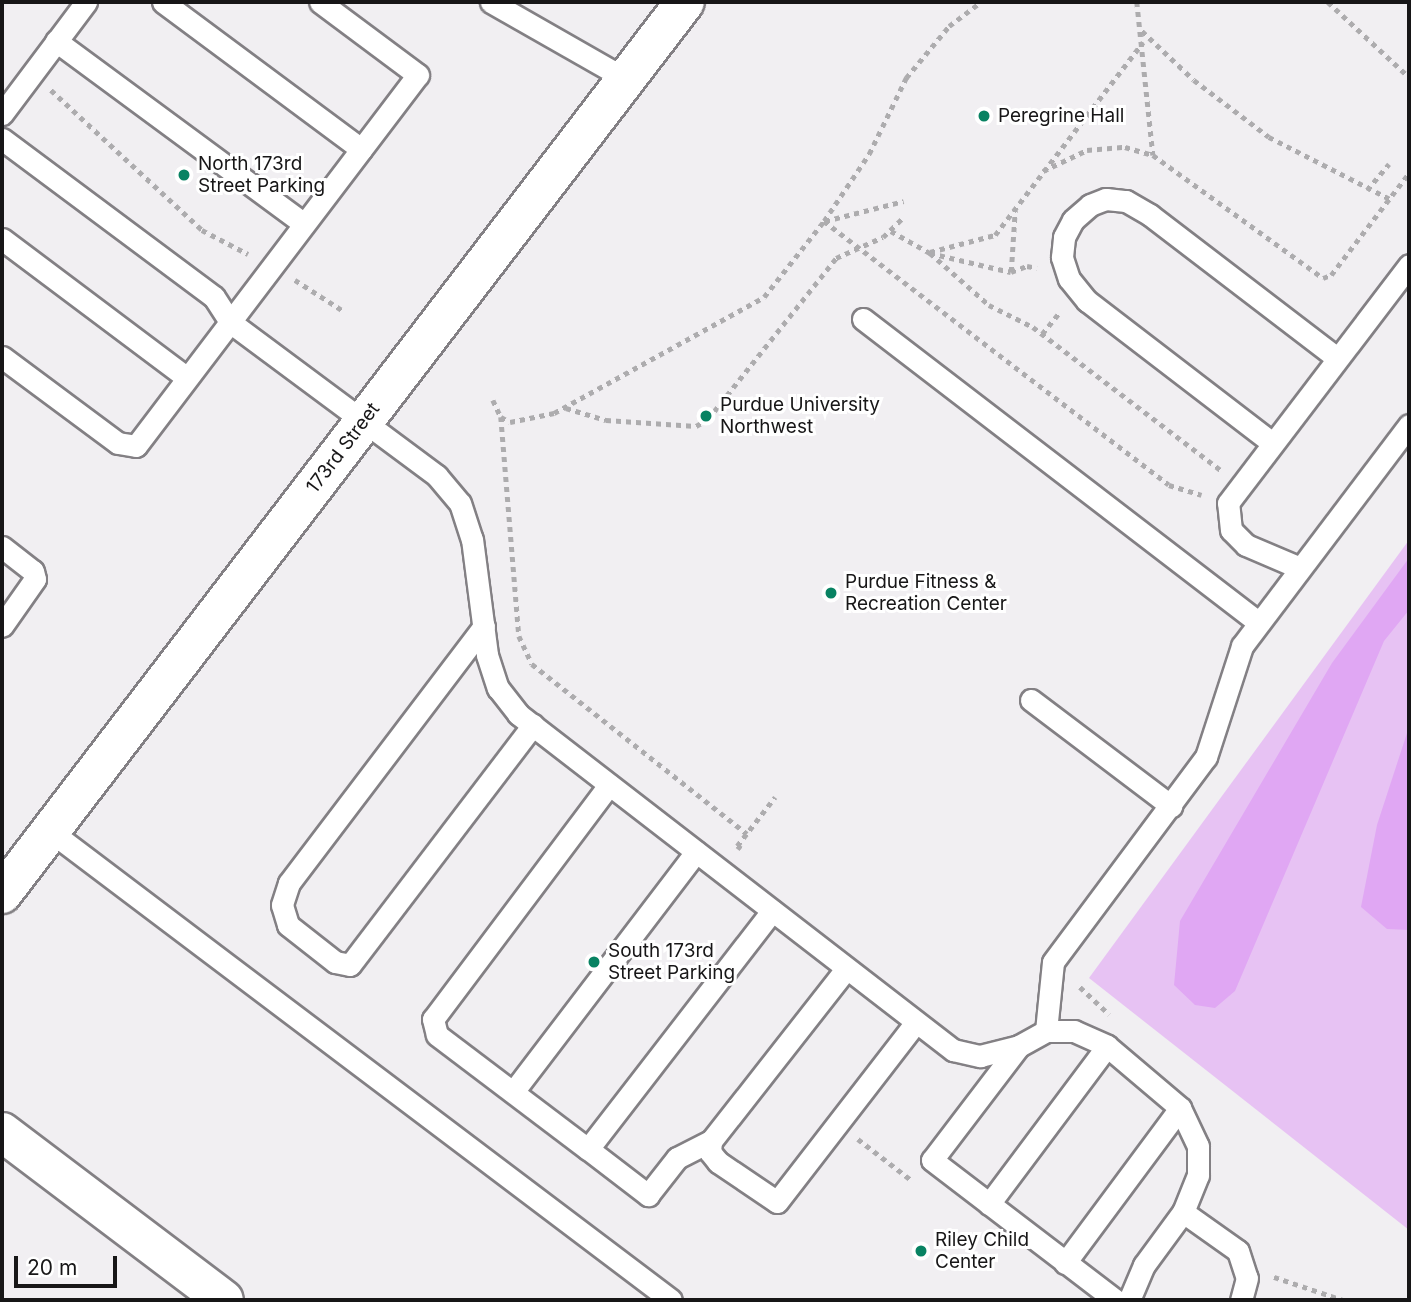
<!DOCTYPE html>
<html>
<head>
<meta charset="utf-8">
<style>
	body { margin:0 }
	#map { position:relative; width:1411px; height:1302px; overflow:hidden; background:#f1eff2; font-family:Inter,sans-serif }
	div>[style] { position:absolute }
	.green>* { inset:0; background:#e7c2f3 }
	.forest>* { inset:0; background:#e0a7f3 }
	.path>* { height:4.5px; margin-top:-2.25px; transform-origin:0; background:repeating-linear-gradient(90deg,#adacae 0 5px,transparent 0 10px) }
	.roads { filter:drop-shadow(2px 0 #838084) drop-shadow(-2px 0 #838084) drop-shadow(0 2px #838084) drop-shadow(0 -2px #838084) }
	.service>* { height:21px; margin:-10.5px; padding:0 10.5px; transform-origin:10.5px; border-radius:10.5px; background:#fff }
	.minor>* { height:38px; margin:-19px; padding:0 19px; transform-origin:19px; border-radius:19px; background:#fff }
	.tertiary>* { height:38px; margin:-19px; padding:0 19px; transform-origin:19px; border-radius:19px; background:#fff }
	.dots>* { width:19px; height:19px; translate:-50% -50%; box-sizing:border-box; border:4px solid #fff; border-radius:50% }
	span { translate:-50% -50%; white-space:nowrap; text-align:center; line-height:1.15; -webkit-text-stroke:6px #fff; paint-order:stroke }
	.poi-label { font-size:19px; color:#171617 }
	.left { translate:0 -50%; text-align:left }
	.street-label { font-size:19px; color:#171617 }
	.frame { position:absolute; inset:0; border:4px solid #171617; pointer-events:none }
	.scale { position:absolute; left:14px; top:1256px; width:103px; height:32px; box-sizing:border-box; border:4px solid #171617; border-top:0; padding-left:9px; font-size:21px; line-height:24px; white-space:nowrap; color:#171617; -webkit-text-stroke:5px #fff; paint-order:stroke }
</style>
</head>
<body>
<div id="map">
	<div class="green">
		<i style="clip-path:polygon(1409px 540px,1409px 1230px,1089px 978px)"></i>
	</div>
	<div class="forest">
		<i style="clip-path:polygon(1409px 558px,1409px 610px,1384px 641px,1235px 991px,1215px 1008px,1195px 1005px,1174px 985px,1180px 921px,1332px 663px)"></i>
		<i style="clip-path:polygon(1409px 727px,1409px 930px,1387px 929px,1361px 907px,1377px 825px)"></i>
	</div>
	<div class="path">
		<i style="left:1137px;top:2px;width:154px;rotate:84deg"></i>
		<i style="left:1328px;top:2px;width:110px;rotate:42.8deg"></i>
		<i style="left:1142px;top:31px;width:71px;rotate:43.3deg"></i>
		<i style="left:1194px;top:80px;width:94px;rotate:37.2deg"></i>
		<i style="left:1269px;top:137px;width:136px;rotate:27.1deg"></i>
		<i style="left:51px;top:90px;width:206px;rotate:42.8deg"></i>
		<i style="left:202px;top:230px;width:52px;rotate:27.6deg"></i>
		<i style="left:1043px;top:171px;width:49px;rotate:-25.5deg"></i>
		<i style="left:1087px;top:150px;width:38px;rotate:-5deg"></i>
		<i style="left:1125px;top:147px;width:29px;rotate:16deg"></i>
		<i style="left:1153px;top:155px;width:210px;rotate:35.9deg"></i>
		<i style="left:1323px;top:278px;width:9px;rotate:-21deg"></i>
		<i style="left:1331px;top:275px;width:128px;rotate:-52.6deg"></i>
		<i style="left:1367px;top:190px;width:34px;rotate:-50deg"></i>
		<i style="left:824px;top:221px;width:81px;rotate:-56.1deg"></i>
		<i style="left:869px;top:154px;width:85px;rotate:-64deg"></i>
		<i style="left:906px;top:78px;width:67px;rotate:-50.4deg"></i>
		<i style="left:949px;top:26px;width:40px;rotate:-37deg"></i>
		<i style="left:825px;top:221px;width:81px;rotate:-14.2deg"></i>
		<i style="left:891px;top:231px;width:45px;rotate:29.4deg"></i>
		<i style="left:930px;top:253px;width:79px;rotate:41.4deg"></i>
		<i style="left:989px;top:305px;width:49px;rotate:26.6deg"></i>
		<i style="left:1033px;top:327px;width:236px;rotate:37.3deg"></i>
		<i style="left:930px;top:252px;width:67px;rotate:-14.7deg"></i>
		<i style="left:995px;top:235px;width:243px;rotate:-52.5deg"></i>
		<i style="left:930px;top:253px;width:83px;rotate:13.2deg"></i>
		<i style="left:1011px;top:272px;width:17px;rotate:-21deg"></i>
		<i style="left:1027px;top:266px;width:10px;rotate:11deg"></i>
		<i style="left:1011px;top:272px;width:62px;rotate:-86.3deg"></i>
		<i style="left:295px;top:280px;width:56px;rotate:32.6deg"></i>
		<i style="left:1042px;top:334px;width:28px;rotate:-51deg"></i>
		<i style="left:493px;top:400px;width:19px;rotate:65deg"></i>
		<i style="left:501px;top:417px;width:220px;rotate:85.3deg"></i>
		<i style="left:519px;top:636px;width:31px;rotate:65deg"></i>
		<i style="left:532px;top:664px;width:274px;rotate:38.3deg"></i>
		<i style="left:566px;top:408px;width:42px;rotate:16.7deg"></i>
		<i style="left:606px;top:420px;width:90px;rotate:3.8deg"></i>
		<i style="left:696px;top:426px;width:14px;rotate:-30deg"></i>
		<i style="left:708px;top:419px;width:206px;rotate:-51.5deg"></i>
		<i style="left:836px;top:258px;width:51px;rotate:-24.1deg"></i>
		<i style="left:883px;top:237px;width:29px;rotate:-44deg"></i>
		<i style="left:501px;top:417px;width:10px;rotate:29deg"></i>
		<i style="left:510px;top:422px;width:45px;rotate:-11.6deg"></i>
		<i style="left:554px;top:413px;width:240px;rotate:-28.9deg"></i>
		<i style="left:764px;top:297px;width:97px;rotate:-51.7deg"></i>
		<i style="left:824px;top:221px;width:434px;rotate:37.4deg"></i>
		<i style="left:1169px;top:485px;width:34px;rotate:17deg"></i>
		<i style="left:741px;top:849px;width:5px;rotate:-143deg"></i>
		<i style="left:737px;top:846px;width:62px;rotate:-52.2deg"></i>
		<i style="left:1080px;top:987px;width:40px;rotate:43deg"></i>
		<i style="left:858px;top:1139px;width:66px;rotate:37.6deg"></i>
		<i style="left:1274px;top:1277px;width:73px;rotate:18.4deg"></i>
	</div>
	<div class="roads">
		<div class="service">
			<i style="left:163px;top:2px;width:247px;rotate:36.6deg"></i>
			<i style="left:491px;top:2px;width:155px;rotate:29.7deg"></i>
			<i style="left:56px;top:41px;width:308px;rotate:36.4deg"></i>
			<i style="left:2px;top:114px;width:140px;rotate:-53.1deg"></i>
			<i style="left:2px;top:139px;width:264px;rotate:36.7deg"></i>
			<i style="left:214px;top:297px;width:30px;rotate:57deg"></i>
			<i style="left:230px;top:322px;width:258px;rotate:36.6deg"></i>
			<i style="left:437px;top:476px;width:35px;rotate:50deg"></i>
			<i style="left:460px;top:503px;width:38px;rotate:72deg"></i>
			<i style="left:472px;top:539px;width:117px;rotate:82.6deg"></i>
			<i style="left:487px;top:655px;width:35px;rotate:72deg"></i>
			<i style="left:498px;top:688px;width:33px;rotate:52deg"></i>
			<i style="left:518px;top:714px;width:550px;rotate:37.68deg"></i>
			<i style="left:953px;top:1050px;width:28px;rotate:13deg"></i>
			<i style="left:980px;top:1056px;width:40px;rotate:-14.4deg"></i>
			<i style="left:1019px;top:1046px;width:31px;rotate:-29deg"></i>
			<i style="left:1046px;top:1031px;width:69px;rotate:-84.2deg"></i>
			<i style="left:1053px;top:962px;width:256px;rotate:-53.3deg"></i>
			<i style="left:1206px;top:757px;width:117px;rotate:-72deg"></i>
			<i style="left:1242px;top:646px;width:277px;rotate:-52.9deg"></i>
			<i style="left:2px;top:239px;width:231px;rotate:36.9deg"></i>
			<i style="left:863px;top:319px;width:498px;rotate:37.5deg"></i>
			<i style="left:2px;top:357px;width:144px;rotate:36.6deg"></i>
			<i style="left:118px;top:443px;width:18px;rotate:9deg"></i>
			<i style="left:136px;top:446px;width:466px;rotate:-52.8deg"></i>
			<i style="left:418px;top:75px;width:122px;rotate:-143.3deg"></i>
			<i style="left:1271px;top:442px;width:232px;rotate:-142.5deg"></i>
			<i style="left:1087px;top:301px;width:28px;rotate:-129deg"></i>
			<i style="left:1069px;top:279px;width:23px;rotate:-108deg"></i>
			<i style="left:1062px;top:257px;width:20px;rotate:-84deg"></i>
			<i style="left:1064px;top:237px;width:19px;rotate:-62deg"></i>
			<i style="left:1073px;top:220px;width:23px;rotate:-41deg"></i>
			<i style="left:1090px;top:205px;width:17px;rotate:-21deg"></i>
			<i style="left:1106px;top:199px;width:20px;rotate:6deg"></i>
			<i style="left:1126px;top:201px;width:28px;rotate:30deg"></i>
			<i style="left:1150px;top:215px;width:235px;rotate:37.4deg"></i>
			<i style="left:2px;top:547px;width:39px;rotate:38deg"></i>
			<i style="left:33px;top:571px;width:8px;rotate:76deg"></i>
			<i style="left:35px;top:579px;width:57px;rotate:125.1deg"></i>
			<i style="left:1300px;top:568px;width:59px;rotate:-156.9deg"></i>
			<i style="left:1246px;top:545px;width:21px;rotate:-135deg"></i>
			<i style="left:1231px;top:530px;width:27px;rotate:-96deg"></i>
			<i style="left:1228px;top:503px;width:299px;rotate:-52.7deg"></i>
			<i style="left:484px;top:626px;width:323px;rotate:127.2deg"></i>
			<i style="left:289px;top:883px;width:23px;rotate:108deg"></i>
			<i style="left:282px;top:905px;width:21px;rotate:73deg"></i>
			<i style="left:288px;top:925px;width:60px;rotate:38.2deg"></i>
			<i style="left:335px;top:962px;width:15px;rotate:11deg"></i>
			<i style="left:350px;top:965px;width:302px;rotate:-52.7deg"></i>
			<i style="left:1031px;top:700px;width:176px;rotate:37.1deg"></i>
			<i style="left:609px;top:785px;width:293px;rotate:126.9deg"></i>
			<i style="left:433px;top:1019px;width:16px;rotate:76deg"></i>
			<i style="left:437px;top:1035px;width:189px;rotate:37.1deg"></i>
			<i style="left:588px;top:1149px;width:301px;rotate:-52.3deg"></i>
			<i style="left:50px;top:831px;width:778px;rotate:37.06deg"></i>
			<i style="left:846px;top:969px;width:219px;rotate:128.1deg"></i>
			<i style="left:711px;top:1141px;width:11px;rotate:95deg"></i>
			<i style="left:710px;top:1152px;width:13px;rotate:51deg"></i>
			<i style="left:718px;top:1162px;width:71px;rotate:34.1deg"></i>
			<i style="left:777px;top:1202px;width:227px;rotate:-52.3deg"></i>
			<i style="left:1046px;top:1031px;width:28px"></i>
			<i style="left:1074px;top:1031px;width:36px;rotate:24deg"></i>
			<i style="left:1107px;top:1046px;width:96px;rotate:40.3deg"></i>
			<i style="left:1180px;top:1108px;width:42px;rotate:64.7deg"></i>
			<i style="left:1198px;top:1146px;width:29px;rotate:90deg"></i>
			<i style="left:1198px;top:1175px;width:40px;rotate:112deg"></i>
			<i style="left:1183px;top:1212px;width:66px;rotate:126.3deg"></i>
			<i style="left:1144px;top:1265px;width:38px;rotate:113deg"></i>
			<i style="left:1019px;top:1046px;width:143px;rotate:127.3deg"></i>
			<i style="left:932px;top:1160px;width:230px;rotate:37.4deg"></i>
			<i style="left:513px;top:1092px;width:302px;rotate:-52.7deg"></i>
			<i style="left:588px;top:1149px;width:76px;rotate:37.5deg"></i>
			<i style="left:648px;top:1195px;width:47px;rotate:-51.9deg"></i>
			<i style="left:677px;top:1158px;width:38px;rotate:-27deg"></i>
			<i style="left:989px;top:1204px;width:197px;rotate:-53.2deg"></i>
			<i style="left:1183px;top:1212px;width:67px;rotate:35.3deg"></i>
			<i style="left:1238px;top:1251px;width:28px;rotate:72deg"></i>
			<i style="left:1247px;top:1278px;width:23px;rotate:105deg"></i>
			<i style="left:1065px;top:1263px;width:193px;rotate:-53.4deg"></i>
		</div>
		<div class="minor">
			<i style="left:2px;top:1132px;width:278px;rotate:37.1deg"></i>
		</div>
		<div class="tertiary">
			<i style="left:2px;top:894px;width:1123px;rotate:-52.56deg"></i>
		</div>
	</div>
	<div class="dots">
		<i style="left:984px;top:116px;background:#088262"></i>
		<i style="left:184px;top:175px;background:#088262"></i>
		<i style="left:706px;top:416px;background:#088262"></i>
		<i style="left:831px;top:593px;background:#088262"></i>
		<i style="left:594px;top:962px;background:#088262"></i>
		<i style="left:921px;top:1251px;background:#088262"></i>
	</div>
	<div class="poi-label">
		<span class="left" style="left:998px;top:116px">Peregrine Hall</span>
		<span class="left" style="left:198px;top:175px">North 173rd<br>Street Parking</span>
		<span class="left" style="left:720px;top:416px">Purdue University<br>Northwest</span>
		<span class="left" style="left:845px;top:593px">Purdue Fitness &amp;<br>Recreation Center</span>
		<span class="left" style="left:608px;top:962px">South 173rd<br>Street Parking</span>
		<span class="left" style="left:935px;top:1251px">Riley Child<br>Center</span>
	</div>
	<div class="street-label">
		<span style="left:343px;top:448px;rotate:-53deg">173rd Street</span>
	</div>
	<div class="frame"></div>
	<div class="scale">20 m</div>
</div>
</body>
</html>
